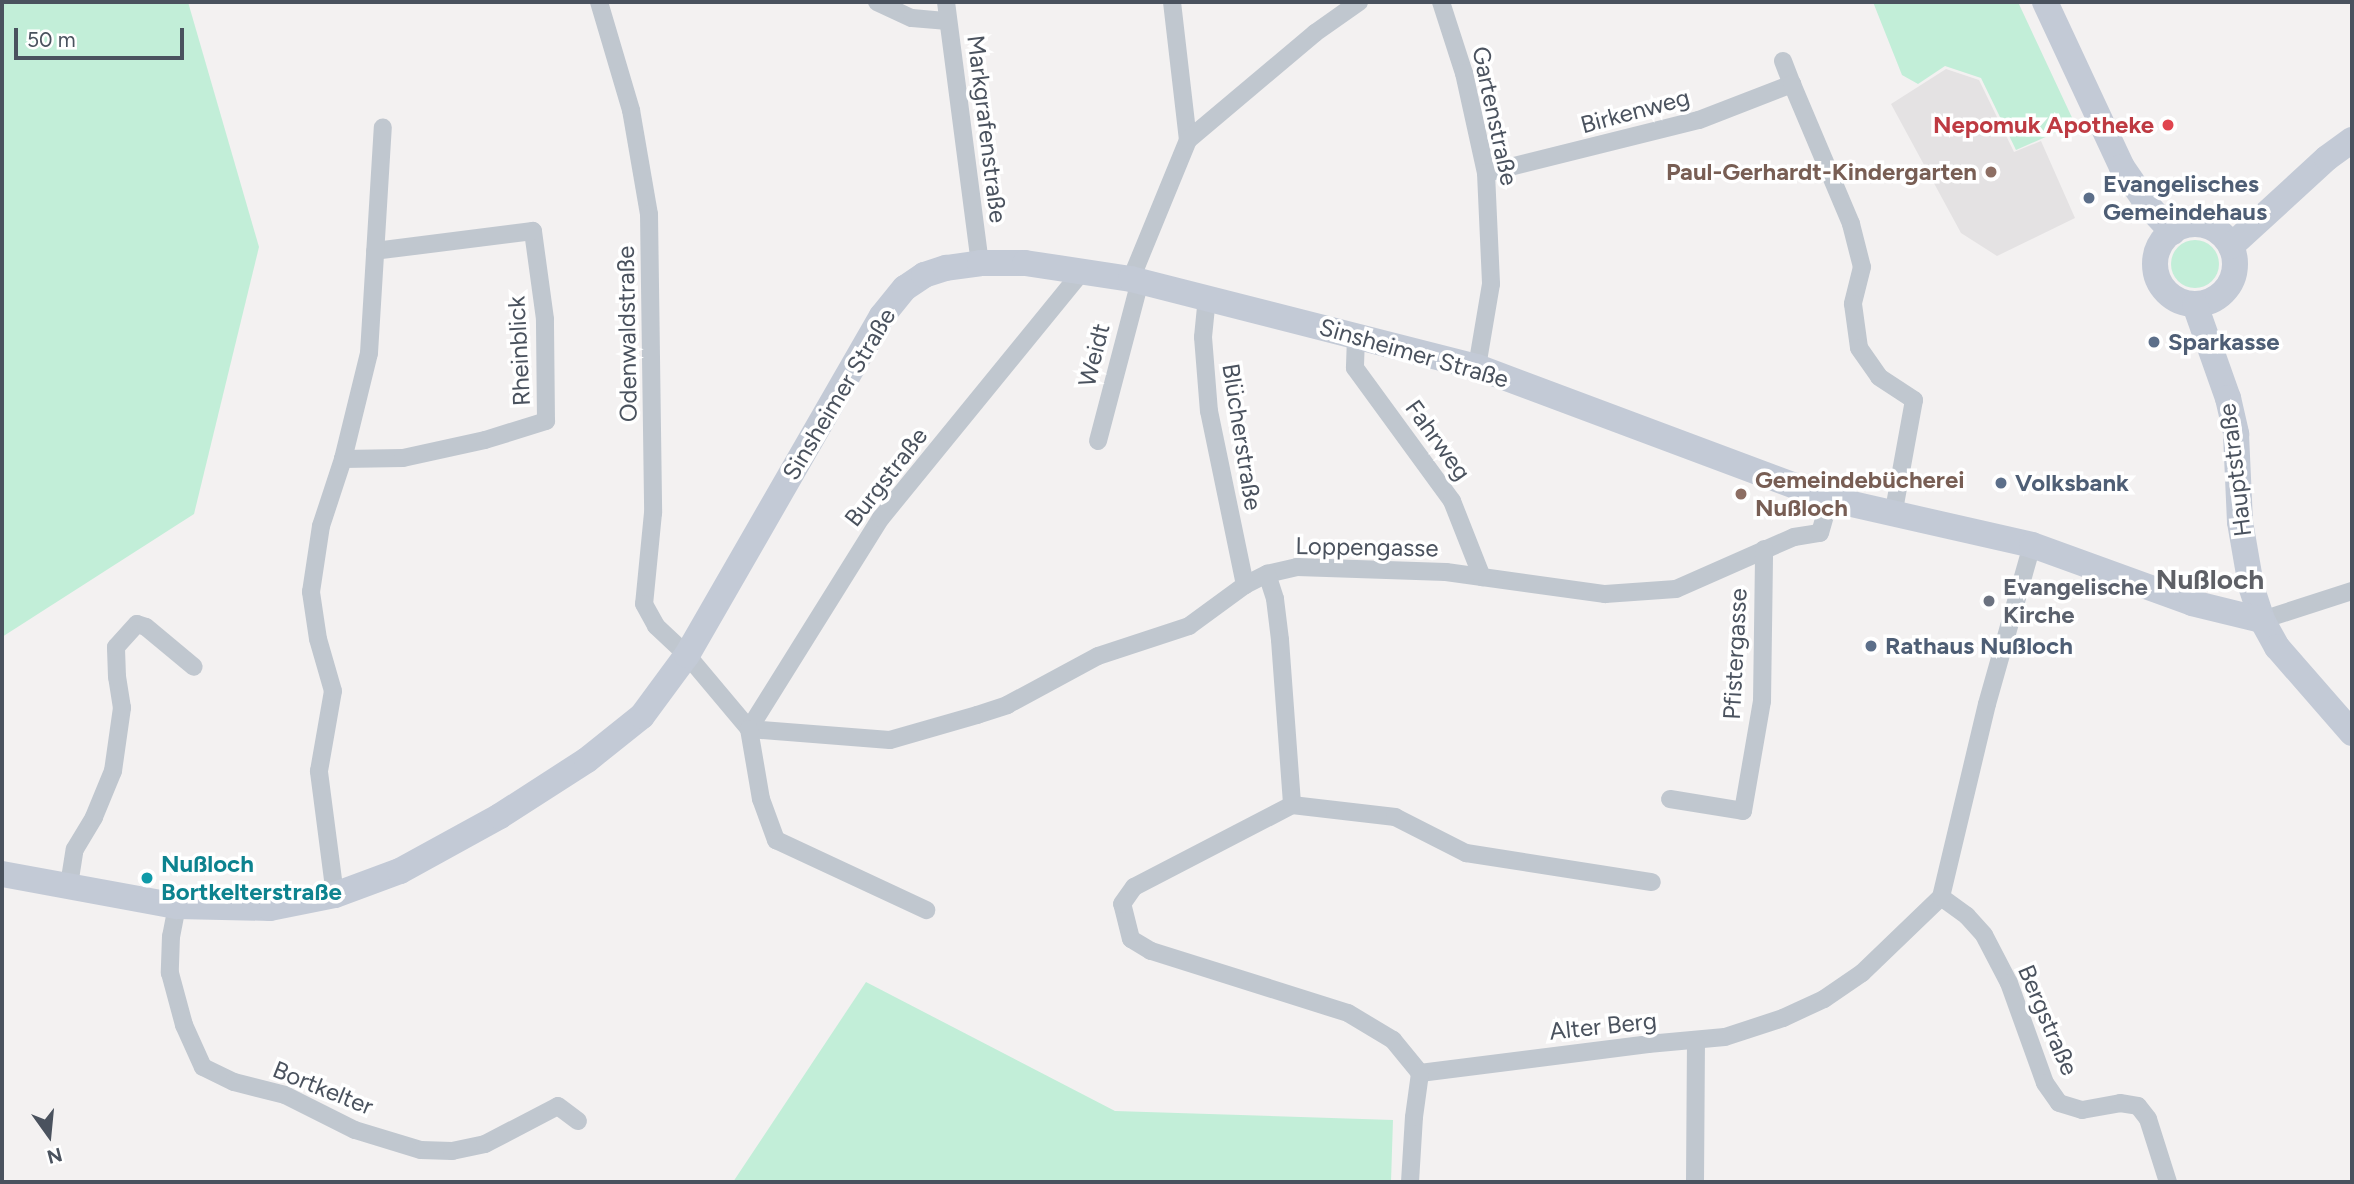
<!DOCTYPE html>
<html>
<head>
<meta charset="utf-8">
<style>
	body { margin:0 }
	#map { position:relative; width:2354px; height:1184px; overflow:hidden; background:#f3f1f1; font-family:Figtree,sans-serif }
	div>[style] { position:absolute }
	.education>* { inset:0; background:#e4e2e3 }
	.green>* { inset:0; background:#c2eed8 }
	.round { border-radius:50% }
	.street>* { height:18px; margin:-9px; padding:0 9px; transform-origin:9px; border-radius:9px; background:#c0c7cf }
	.secondary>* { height:26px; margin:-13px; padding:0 13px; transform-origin:13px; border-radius:13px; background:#c3cad6 }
	.secondary>.ring { margin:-13px; padding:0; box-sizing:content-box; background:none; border:26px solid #c3cad6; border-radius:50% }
	.dots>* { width:19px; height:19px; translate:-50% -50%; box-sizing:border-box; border:4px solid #fff; border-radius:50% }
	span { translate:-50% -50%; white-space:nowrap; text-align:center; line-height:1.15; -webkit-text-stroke:7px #fff; paint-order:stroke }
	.street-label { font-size:24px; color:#4a525e }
	.health-label { font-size:24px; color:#be3a42; font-weight:700 }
	.right { translate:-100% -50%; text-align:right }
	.education-label { font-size:24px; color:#785e54; font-weight:700 }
	.left { translate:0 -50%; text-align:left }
	.service-label { font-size:24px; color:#4e5e75; font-weight:700 }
	.worship-label { font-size:24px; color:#5b616d; font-weight:700 }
	.culture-label { font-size:24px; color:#0d838f; font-weight:700 }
	.quarter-label { font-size:28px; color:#5e6066; font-weight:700 }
	.frame { position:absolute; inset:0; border:4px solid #4a525e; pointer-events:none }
	.north { position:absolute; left:14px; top:1100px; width:70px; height:70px; -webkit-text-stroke:5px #fff; paint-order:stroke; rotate:165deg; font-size:19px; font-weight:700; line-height:28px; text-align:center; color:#4a525e }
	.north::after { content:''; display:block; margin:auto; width:24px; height:32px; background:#4a525e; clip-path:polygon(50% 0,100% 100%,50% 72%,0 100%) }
	.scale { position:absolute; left:14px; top:28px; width:170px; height:32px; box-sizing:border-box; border:4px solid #4a525e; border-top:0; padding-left:9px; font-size:21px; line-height:24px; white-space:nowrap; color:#4a525e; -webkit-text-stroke:5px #fff; paint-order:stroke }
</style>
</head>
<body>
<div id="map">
	<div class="education">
		<i style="clip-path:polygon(1946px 69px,1979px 80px,2014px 152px,2041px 141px,2075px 218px,1997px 256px,1961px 233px,1891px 104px)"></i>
	</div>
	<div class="green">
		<i style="clip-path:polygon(2px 2px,188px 2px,259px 247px,194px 514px,2px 637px)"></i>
		<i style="clip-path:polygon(1873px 2px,2018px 2px,2075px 124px,2016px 150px,1981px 78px,1945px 66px,1918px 84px,1902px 75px)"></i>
		<i class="round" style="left:2171px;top:240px;width:48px;height:48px"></i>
		<i style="clip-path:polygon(866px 982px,1115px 1111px,1393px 1120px,1391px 1182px,733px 1182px)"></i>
	</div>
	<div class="street">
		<i style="left:599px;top:2px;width:113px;rotate:73.5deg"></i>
		<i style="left:631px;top:110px;width:106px;rotate:80.2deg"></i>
		<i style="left:649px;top:214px;width:299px;rotate:89.2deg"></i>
		<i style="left:653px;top:513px;width:91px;rotate:95.6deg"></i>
		<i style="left:644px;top:604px;width:25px;rotate:61deg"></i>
		<i style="left:656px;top:626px;width:42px;rotate:43.1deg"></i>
		<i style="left:687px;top:655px;width:97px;rotate:50deg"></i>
		<i style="left:749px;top:729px;width:141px;rotate:4.5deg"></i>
		<i style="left:890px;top:740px;width:91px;rotate:-16deg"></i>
		<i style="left:977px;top:715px;width:32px;rotate:-18deg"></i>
		<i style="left:1007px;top:705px;width:103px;rotate:-28.3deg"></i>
		<i style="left:1098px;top:656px;width:96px;rotate:-18.2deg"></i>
		<i style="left:1189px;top:626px;width:69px;rotate:-36.2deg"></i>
		<i style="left:1245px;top:585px;width:25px;rotate:-27deg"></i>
		<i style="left:1267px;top:574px;width:31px;rotate:-13deg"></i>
		<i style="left:1297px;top:567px;width:149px;rotate:1.9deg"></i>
		<i style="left:1446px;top:572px;width:161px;rotate:7.9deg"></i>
		<i style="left:1605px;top:594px;width:71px;rotate:-4deg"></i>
		<i style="left:1676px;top:589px;width:129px;rotate:-23.8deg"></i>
		<i style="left:1794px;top:537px;width:26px;rotate:-9deg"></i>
		<i style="left:1820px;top:533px;width:35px;rotate:-74deg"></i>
		<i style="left:877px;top:2px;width:38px;rotate:25deg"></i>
		<i style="left:912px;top:18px;width:36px;rotate:5deg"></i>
		<i style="left:946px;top:2px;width:263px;rotate:82.6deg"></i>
		<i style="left:1172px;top:2px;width:139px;rotate:83.4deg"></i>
		<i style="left:1441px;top:2px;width:75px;rotate:72.1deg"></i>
		<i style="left:1464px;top:73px;width:102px;rotate:77.6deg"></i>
		<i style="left:1486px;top:173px;width:111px;rotate:87.4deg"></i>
		<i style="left:1491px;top:284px;width:84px;rotate:99.6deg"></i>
		<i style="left:1783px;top:61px;width:25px;rotate:69deg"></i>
		<i style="left:1486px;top:173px;width:219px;rotate:-14deg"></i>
		<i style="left:1699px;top:120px;width:100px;rotate:-21.2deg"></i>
		<i style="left:1792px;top:84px;width:152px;rotate:67.1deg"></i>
		<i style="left:1851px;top:224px;width:44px;rotate:75.7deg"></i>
		<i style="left:1862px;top:267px;width:38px;rotate:104deg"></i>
		<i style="left:1853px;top:304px;width:44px;rotate:82.2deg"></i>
		<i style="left:1859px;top:348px;width:35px;rotate:55deg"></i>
		<i style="left:1879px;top:377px;width:42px;rotate:33.3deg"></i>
		<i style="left:1914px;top:400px;width:117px;rotate:100.3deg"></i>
		<i style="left:1131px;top:279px;width:150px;rotate:-67.7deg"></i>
		<i style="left:1188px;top:140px;width:166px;rotate:-40.1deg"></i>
		<i style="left:1315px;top:33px;width:54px;rotate:-35.2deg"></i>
		<i style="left:1207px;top:297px;width:40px;rotate:95.7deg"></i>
		<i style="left:1203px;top:337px;width:74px;rotate:85.4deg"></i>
		<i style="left:1209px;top:411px;width:178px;rotate:78.3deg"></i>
		<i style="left:1356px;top:337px;width:31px;rotate:92deg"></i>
		<i style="left:1355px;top:368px;width:165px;rotate:53.9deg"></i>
		<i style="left:1452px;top:501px;width:82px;rotate:68.5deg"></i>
		<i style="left:1098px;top:441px;width:165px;rotate:-75.3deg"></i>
		<i style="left:343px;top:459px;width:60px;rotate:-1deg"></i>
		<i style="left:403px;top:458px;width:84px;rotate:-12.4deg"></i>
		<i style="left:485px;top:440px;width:64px;rotate:-17.3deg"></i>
		<i style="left:546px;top:421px;width:102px;rotate:-90.6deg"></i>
		<i style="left:545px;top:319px;width:89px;rotate:-97.8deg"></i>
		<i style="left:533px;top:231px;width:159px;rotate:172.8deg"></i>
		<i style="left:1267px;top:574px;width:26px;rotate:72deg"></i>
		<i style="left:1275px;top:599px;width:41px;rotate:83deg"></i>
		<i style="left:1280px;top:640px;width:165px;rotate:85.8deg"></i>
		<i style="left:2262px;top:620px;width:95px;rotate:-17.9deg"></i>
		<i style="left:749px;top:729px;width:249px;rotate:-58deg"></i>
		<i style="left:881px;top:518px;width:320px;rotate:-50.8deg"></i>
		<i style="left:749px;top:729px;width:71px;rotate:80.3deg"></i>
		<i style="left:761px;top:799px;width:44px;rotate:69.9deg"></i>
		<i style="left:776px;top:840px;width:166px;rotate:25deg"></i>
		<i style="left:1670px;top:799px;width:74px;rotate:9.3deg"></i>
		<i style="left:1743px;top:811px;width:112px;rotate:-80.2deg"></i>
		<i style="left:1762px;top:701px;width:152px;rotate:-89.2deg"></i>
		<i style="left:69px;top:885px;width:36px;rotate:-81deg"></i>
		<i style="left:75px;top:849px;width:37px;rotate:-59deg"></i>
		<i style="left:94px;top:817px;width:50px;rotate:-67.6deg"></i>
		<i style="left:113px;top:771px;width:64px;rotate:-81.9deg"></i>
		<i style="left:122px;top:708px;width:31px;rotate:-99deg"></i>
		<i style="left:117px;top:677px;width:30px;rotate:-92deg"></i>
		<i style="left:116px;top:647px;width:31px;rotate:-48deg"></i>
		<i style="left:137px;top:624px;width:9px;rotate:18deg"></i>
		<i style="left:146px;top:627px;width:62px;rotate:39.8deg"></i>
		<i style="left:335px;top:895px;width:125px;rotate:-97.4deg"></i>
		<i style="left:319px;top:771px;width:81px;rotate:-80.1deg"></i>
		<i style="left:333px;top:691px;width:54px;rotate:-106.1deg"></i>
		<i style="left:318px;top:639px;width:48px;rotate:-98.5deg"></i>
		<i style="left:311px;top:592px;width:67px;rotate:-81.4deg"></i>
		<i style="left:321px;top:526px;width:71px;rotate:-71.8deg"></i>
		<i style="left:343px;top:459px;width:109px;rotate:-76.2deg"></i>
		<i style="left:369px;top:353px;width:226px;rotate:-86.5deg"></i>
		<i style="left:1941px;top:897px;width:32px;rotate:36deg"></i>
		<i style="left:1967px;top:916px;width:25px;rotate:48deg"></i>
		<i style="left:1984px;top:935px;width:54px;rotate:62.5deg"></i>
		<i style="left:2009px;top:983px;width:106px;rotate:70.2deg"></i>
		<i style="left:2045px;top:1083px;width:24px;rotate:55deg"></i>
		<i style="left:2059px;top:1103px;width:24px;rotate:17deg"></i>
		<i style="left:2082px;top:1110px;width:39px;rotate:-10deg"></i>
		<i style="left:2120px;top:1103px;width:18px;rotate:9deg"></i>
		<i style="left:2138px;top:1106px;width:16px;rotate:52deg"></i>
		<i style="left:2148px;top:1119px;width:66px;rotate:72.4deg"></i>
		<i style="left:177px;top:906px;width:31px;rotate:101deg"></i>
		<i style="left:171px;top:936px;width:37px;rotate:92deg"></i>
		<i style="left:170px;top:973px;width:54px;rotate:74.9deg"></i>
		<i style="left:184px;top:1025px;width:46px;rotate:65.7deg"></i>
		<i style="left:203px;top:1067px;width:34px;rotate:26deg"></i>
		<i style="left:234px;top:1082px;width:53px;rotate:14.3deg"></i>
		<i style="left:285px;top:1095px;width:78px;rotate:26.6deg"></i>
		<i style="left:355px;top:1130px;width:69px;rotate:16.9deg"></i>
		<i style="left:421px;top:1150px;width:31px;rotate:2deg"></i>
		<i style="left:452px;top:1151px;width:34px;rotate:-12deg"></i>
		<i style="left:485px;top:1144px;width:82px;rotate:-27.5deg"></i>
		<i style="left:558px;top:1106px;width:25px;rotate:37deg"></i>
		<i style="left:1420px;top:1073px;width:230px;rotate:-7.2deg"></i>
		<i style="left:1648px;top:1044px;width:77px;rotate:-5.2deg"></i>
		<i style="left:1725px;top:1037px;width:61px;rotate:-18.1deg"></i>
		<i style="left:1783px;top:1018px;width:45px;rotate:-24.9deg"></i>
		<i style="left:1824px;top:999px;width:46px;rotate:-34.4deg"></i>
		<i style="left:1862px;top:973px;width:110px;rotate:-43.9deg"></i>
		<i style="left:1941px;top:897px;width:198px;rotate:-76.6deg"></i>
		<i style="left:1987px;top:704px;width:165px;rotate:-74.2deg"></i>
		<i style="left:1420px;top:1073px;width:43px;rotate:-129.3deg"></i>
		<i style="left:1393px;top:1040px;width:52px;rotate:-149deg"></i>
		<i style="left:1348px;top:1013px;width:207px;rotate:-162.5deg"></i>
		<i style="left:1151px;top:951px;width:23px;rotate:-149deg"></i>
		<i style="left:1131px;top:939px;width:36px;rotate:-104deg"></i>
		<i style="left:1122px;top:904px;width:21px;rotate:-55deg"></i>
		<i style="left:1134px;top:887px;width:178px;rotate:-27.4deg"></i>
		<i style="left:1292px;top:805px;width:104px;rotate:6.6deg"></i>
		<i style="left:1395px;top:817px;width:80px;rotate:26.9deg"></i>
		<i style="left:1466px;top:853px;width:188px;rotate:8.9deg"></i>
		<i style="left:1410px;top:1182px;width:65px;rotate:-86.5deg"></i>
		<i style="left:1414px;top:1117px;width:44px;rotate:-82.2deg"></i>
		<i style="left:1695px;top:1182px;width:140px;rotate:-89.6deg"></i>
	</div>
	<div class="secondary">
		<i style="left:2045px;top:2px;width:182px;rotate:65deg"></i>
		<i style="left:2122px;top:167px;width:50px;rotate:55.7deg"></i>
		<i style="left:2150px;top:208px;width:33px;rotate:47deg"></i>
		<i class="ring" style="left:2155px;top:224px;width:54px;height:54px"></i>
		<i style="left:2231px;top:246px;width:130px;rotate:-42.5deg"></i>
		<i style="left:2327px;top:158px;width:31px;rotate:-36deg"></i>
		<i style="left:2195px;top:305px;width:99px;rotate:70.5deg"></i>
		<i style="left:2228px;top:398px;width:37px;rotate:77deg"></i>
		<i style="left:2236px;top:434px;width:88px;rotate:87.4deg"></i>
		<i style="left:2240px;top:522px;width:65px;rotate:80.2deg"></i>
		<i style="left:2251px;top:586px;width:36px;rotate:72deg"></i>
		<i style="left:2262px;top:620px;width:31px;rotate:61deg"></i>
		<i style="left:2277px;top:647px;width:114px;rotate:48.9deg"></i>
		<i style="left:2px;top:874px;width:178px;rotate:10.4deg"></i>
		<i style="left:177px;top:906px;width:93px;rotate:1.2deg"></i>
		<i style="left:270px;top:908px;width:66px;rotate:-11.3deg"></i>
		<i style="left:335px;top:895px;width:69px;rotate:-20.3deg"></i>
		<i style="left:400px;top:871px;width:114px;rotate:-28.8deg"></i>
		<i style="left:500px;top:816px;width:103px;rotate:-32.8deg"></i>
		<i style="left:587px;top:760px;width:70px;rotate:-38.7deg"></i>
		<i style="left:642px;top:716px;width:76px;rotate:-53.6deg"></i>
		<i style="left:687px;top:655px;width:391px;rotate:-60.1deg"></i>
		<i style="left:882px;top:316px;width:36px;rotate:-51deg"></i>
		<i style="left:905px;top:288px;width:23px;rotate:-34deg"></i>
		<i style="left:924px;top:275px;width:23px;rotate:-18deg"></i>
		<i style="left:946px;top:268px;width:34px;rotate:-8deg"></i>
		<i style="left:980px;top:263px;width:45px"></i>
		<i style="left:1025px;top:263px;width:107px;rotate:8.6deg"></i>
		<i style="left:1131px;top:279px;width:357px;rotate:14.3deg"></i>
		<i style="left:1477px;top:367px;width:377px;rotate:20.5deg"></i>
		<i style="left:1830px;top:499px;width:207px;rotate:12.8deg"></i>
		<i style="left:2032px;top:545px;width:170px;rotate:19.9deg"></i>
		<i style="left:2192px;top:603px;width:72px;rotate:13.7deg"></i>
	</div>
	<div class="dots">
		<i style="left:2168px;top:125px;background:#e0444e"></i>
		<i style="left:1991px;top:172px;background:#8d6e63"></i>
		<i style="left:2089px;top:198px;background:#5c6f8a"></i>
		<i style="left:2154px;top:342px;background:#5c6f8a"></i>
		<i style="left:2001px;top:483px;background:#5c6f8a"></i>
		<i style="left:1741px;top:494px;background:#8d6e63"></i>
		<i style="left:1989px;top:601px;background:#6b7280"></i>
		<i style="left:1871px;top:646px;background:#5c6f8a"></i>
		<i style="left:147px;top:878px;background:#0f9aa8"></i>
	</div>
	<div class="street-label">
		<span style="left:1635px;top:111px;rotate:-15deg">Birkenweg</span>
		<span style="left:1495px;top:116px;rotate:78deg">Gartenstraße</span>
		<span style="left:987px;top:129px;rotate:83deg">Markgrafenstraße</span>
		<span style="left:627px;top:334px;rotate:-91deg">Odenwaldstraße</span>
		<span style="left:519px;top:351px;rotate:-93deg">Rheinblick</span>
		<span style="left:1414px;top:353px;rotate:16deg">Sinsheimer Straße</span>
		<span style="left:1094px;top:355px;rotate:-76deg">Weidt</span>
		<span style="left:839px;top:394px;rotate:-59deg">Sinsheimer Straße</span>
		<span style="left:1242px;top:437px;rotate:81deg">Blücherstraße</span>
		<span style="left:1438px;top:440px;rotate:54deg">Fahrweg</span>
		<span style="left:2235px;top:470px;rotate:-97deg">Hauptstraße</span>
		<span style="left:886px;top:477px;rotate:-52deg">Burgstraße</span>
		<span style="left:1367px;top:547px;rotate:1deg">Loppengasse</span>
		<span style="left:1735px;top:654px;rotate:-87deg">Pfistergasse</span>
		<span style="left:2048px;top:1020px;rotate:67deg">Bergstraße</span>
		<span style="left:1603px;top:1026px;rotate:-6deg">Alter Berg</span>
		<span style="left:323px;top:1088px;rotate:22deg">Bortkelter</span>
	</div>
	<div class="health-label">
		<span class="right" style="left:2154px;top:125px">Nepomuk Apotheke</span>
	</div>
	<div class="education-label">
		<span class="right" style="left:1977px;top:172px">Paul-Gerhardt-Kindergarten</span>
		<span class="left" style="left:1755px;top:494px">Gemeindebücherei<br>Nußloch</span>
	</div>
	<div class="service-label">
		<span class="left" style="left:2103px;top:198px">Evangelisches<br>Gemeindehaus</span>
		<span class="left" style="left:2168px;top:342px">Sparkasse</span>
		<span class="left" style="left:2015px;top:483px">Volksbank</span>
		<span class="left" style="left:1885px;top:646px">Rathaus Nußloch</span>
	</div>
	<div class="worship-label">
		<span class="left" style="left:2003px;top:601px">Evangelische<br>Kirche</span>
	</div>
	<div class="culture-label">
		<span class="left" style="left:161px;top:878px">Nußloch<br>Bortkelterstraße</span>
	</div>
	<div class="quarter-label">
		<span style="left:2210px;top:579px">Nußloch</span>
	</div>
	<div class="frame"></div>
	<div class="north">N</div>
	<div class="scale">50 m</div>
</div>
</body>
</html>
